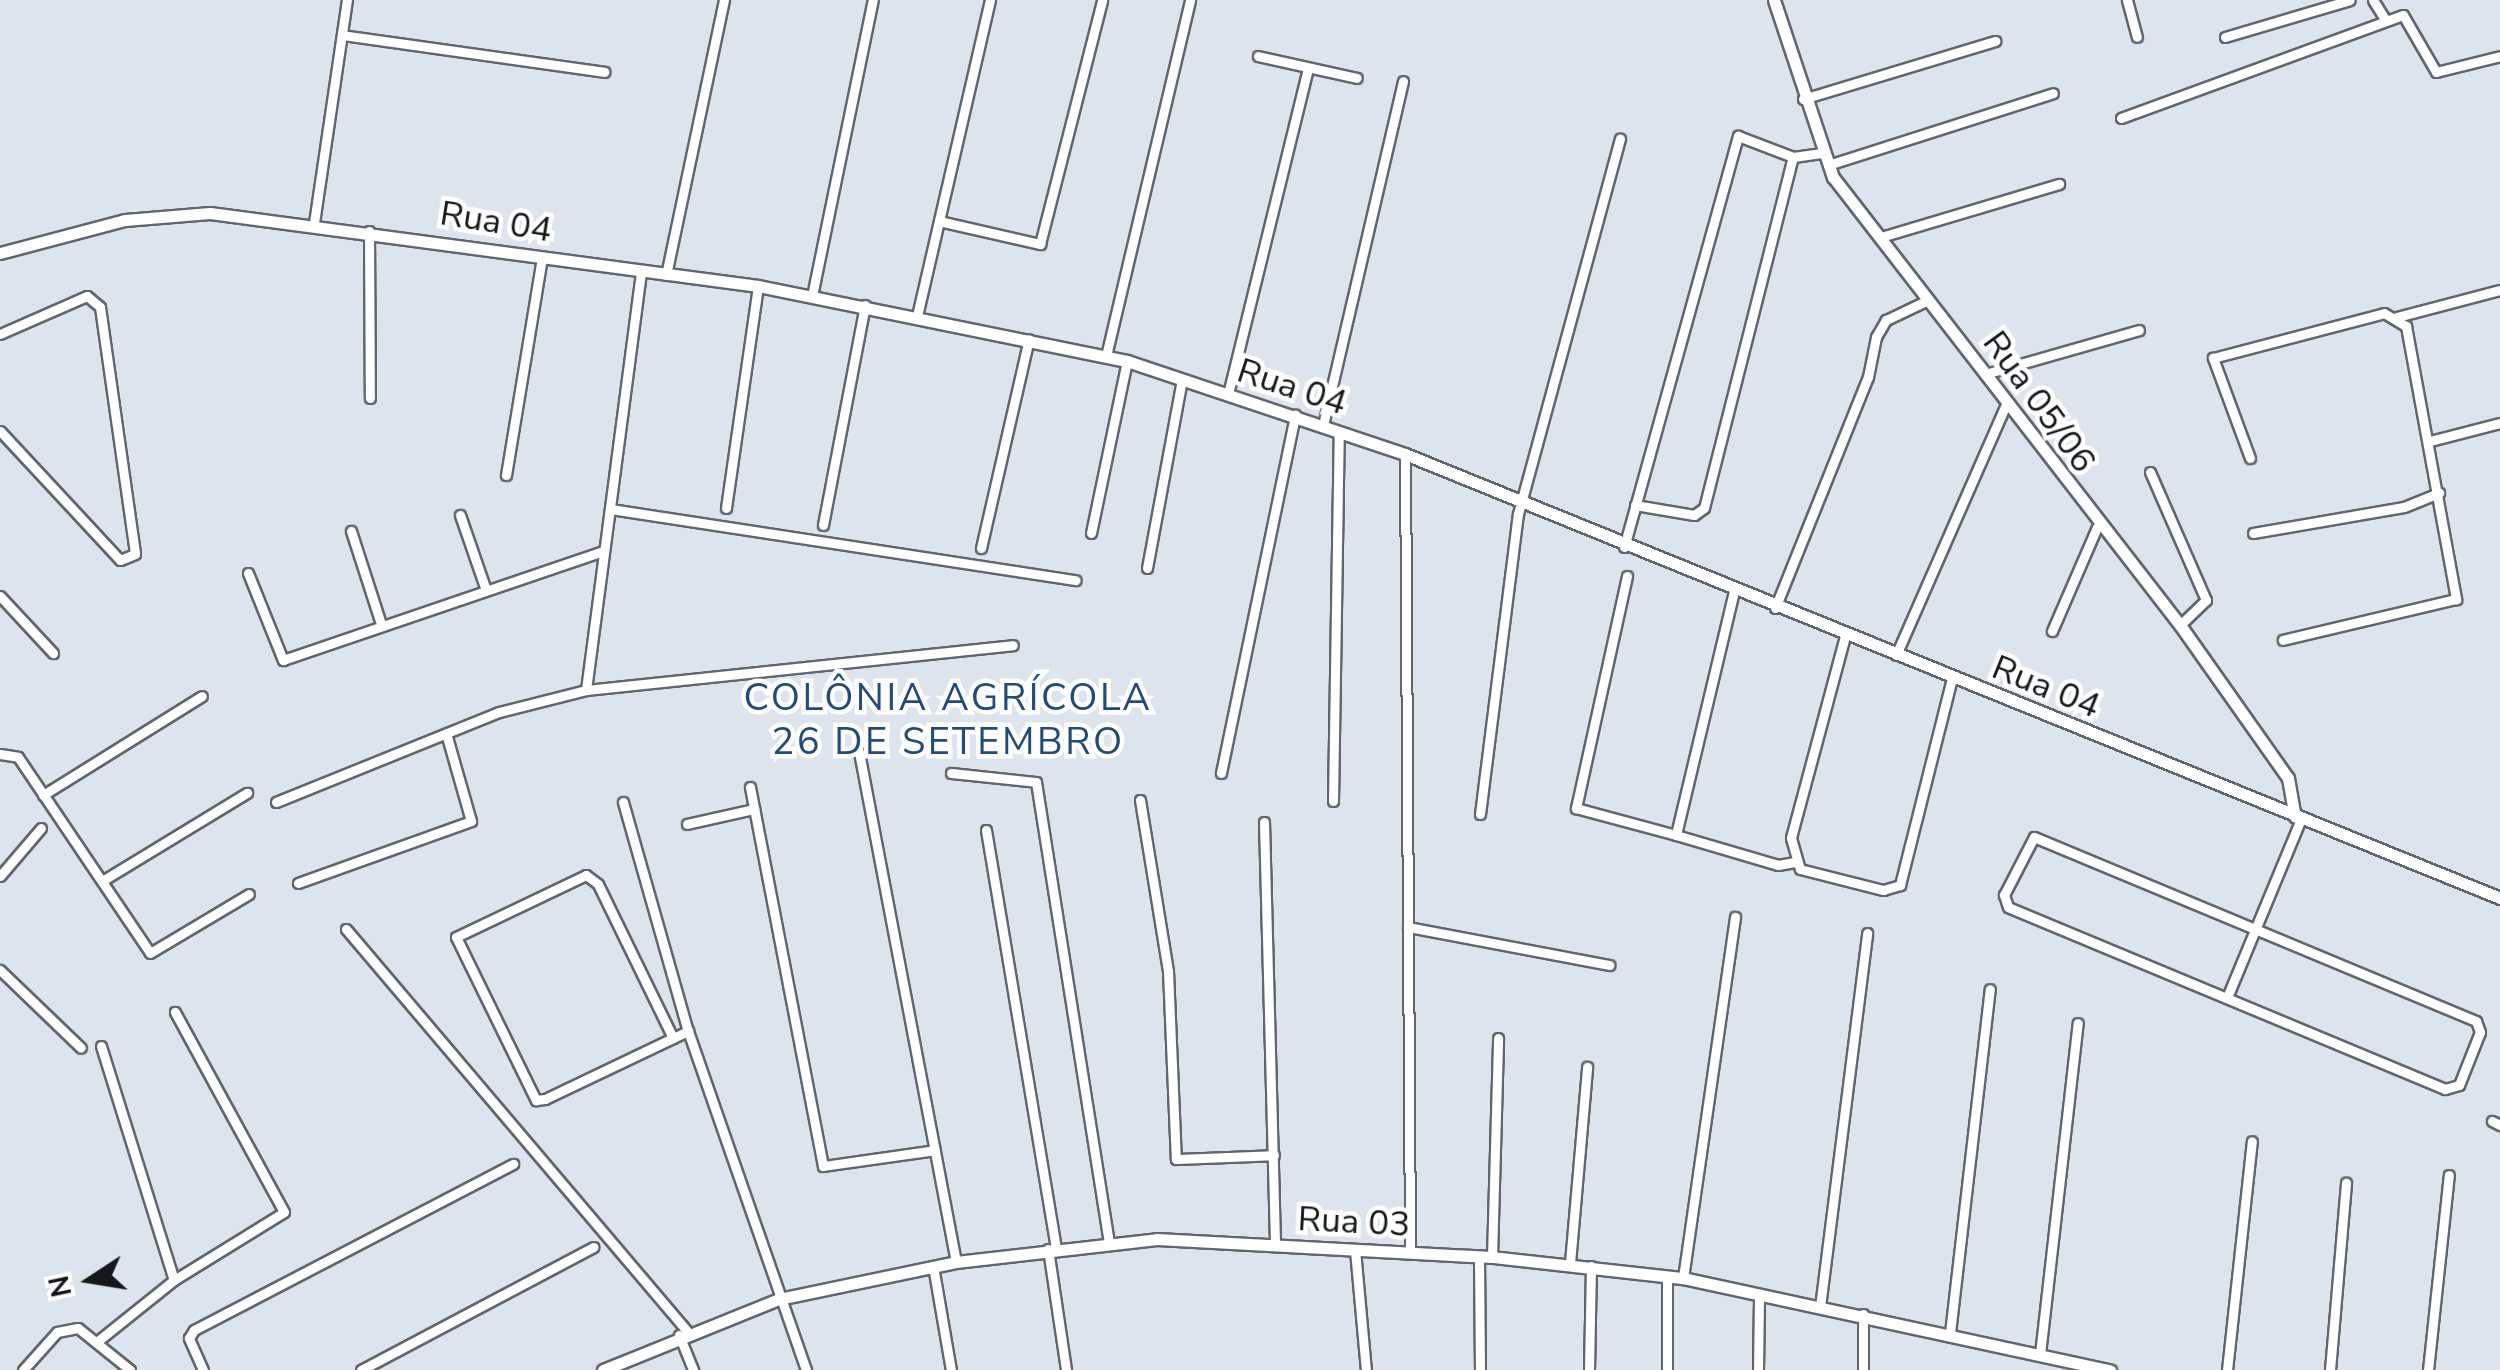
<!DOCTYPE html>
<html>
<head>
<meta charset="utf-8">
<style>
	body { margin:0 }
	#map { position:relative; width:2500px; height:1370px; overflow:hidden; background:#dde4ed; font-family:"Nunito Sans",sans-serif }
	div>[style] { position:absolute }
	.roads { filter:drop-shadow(2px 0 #60666d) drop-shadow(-2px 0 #60666d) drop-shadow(0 2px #60666d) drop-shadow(0 -2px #60666d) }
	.minor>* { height:9px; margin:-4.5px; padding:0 4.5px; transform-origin:4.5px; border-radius:4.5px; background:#fff }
	.tertiary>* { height:11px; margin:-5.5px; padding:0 5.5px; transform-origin:5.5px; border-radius:5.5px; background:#fff }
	span { translate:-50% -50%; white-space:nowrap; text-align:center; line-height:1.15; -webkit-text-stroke:9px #fff; paint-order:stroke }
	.street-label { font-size:35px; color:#15171a }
	.neighbourhood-label { font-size:38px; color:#204b7f; letter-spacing:2.5px }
	.north { position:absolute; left:40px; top:1230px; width:100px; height:100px; -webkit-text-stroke:8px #fff; paint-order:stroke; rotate:258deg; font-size:28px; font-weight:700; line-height:40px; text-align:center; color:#15171a }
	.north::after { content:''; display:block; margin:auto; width:35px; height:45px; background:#15171a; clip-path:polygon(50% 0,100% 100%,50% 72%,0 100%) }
</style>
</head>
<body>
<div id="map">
	<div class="roads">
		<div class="minor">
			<i style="left:2127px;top:0;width:38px;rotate:75deg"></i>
			<i style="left:2373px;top:0;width:22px;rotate:58deg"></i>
			<i style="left:342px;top:35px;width:265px;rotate:8deg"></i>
			<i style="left:2225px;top:37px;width:130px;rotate:-16.5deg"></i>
			<i style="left:1258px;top:56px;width:101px;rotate:12.5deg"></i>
			<i style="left:1803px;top:99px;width:201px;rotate:-16.8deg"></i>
			<i style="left:2121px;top:118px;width:300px;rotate:-20.1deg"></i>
			<i style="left:2403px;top:15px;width:66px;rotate:59.9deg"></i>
			<i style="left:2436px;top:72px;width:66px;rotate:-14deg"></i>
			<i style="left:1828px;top:165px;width:236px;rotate:-17.7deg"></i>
			<i style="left:939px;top:221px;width:104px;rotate:12.8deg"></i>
			<i style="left:1040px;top:244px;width:252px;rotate:-75.7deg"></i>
			<i style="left:314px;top:223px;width:225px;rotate:-81.6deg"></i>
			<i style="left:369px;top:231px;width:167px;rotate:89.7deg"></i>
			<i style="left:1881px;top:237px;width:186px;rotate:-16.6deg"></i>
			<i style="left:666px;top:275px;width:281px;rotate:-78.1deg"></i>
			<i style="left:812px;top:296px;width:302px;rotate:-78.4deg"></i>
			<i style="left:917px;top:316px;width:324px;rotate:-77deg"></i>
			<i style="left:2397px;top:317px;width:106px;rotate:-14.7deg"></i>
			<i style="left:0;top:334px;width:95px;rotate:-23.6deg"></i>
			<i style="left:87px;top:296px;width:17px;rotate:40deg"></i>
			<i style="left:100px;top:307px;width:249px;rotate:81.9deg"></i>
			<i style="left:135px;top:554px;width:16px;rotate:158deg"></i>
			<i style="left:120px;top:560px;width:176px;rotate:-132.9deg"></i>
			<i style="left:1106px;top:356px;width:366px;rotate:-76.7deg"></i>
			<i style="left:1985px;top:374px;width:160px;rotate:-15.9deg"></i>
			<i style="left:1228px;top:394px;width:335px;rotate:-76.2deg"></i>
			<i style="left:1323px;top:425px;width:353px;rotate:-76.9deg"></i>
			<i style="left:2430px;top:441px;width:72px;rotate:-14.4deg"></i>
			<i style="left:1405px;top:454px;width:798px;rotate:89.64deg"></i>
			<i style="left:2250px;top:458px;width:107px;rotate:-110.3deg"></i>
			<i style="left:2213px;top:358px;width:177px;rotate:-14.7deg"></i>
			<i style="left:2384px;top:313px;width:26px;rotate:31deg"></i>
			<i style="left:2406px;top:326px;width:278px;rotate:79.6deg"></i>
			<i style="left:2456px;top:599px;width:178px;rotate:166.7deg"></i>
			<i style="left:2150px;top:472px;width:140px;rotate:66.4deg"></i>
			<i style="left:2206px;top:600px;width:36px;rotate:136deg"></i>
			<i style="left:506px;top:475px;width:221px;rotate:-80.6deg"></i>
			<i style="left:1635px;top:505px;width:60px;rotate:9.6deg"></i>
			<i style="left:1694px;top:515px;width:12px;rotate:-35deg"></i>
			<i style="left:1704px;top:508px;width:362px;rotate:-75.8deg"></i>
			<i style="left:726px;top:508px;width:224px;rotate:-81.8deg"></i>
			<i style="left:610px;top:509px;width:471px;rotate:8.7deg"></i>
			<i style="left:460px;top:515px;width:79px;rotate:70.9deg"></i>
			<i style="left:823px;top:525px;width:224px;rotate:-79.2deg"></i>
			<i style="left:351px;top:531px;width:98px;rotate:72.1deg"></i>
			<i style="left:1091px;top:533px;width:176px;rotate:-78.2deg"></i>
			<i style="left:2253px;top:533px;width:153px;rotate:-9.8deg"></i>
			<i style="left:2404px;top:507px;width:38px;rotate:-22deg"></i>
			<i style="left:1624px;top:547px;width:427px;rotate:-74.5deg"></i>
			<i style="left:1738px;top:136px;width:59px;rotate:20.9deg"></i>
			<i style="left:1793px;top:157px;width:29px;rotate:-8deg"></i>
			<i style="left:981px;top:548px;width:214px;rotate:-77.1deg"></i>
			<i style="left:1147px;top:568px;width:191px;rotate:-79.5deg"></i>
			<i style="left:248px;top:573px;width:94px;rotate:68.1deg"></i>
			<i style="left:283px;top:660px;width:339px;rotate:-18.8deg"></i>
			<i style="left:1627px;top:576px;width:238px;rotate:102.4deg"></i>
			<i style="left:1576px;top:808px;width:104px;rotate:15.1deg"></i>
			<i style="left:1734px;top:591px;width:251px;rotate:103.4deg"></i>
			<i style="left:1676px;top:835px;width:106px;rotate:16.4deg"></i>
			<i style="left:1778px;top:865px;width:17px;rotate:-10deg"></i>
			<i style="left:0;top:596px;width:78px;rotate:47.1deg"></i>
			<i style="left:1775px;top:608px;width:249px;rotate:-68.1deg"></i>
			<i style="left:1868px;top:377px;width:41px;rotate:-78.7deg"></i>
			<i style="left:1876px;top:337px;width:20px;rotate:-60deg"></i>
			<i style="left:1886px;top:320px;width:47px;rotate:-25.5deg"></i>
			<i style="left:2052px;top:631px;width:113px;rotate:-66.6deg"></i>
			<i style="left:1845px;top:636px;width:209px;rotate:105deg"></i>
			<i style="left:1791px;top:838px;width:32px;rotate:74deg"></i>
			<i style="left:1800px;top:869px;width:86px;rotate:14.2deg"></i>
			<i style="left:1883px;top:890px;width:18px;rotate:-16deg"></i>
			<i style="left:1900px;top:885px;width:213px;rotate:-75.9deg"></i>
			<i style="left:1896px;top:655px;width:274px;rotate:-66.3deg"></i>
			<i style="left:586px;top:690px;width:422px;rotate:-82.5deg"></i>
			<i style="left:859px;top:752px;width:519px;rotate:79.23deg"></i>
			<i style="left:0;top:754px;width:18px;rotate:9deg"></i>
			<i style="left:18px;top:757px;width:236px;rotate:56deg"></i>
			<i style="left:150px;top:953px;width:115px;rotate:-30.8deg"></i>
			<i style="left:951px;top:773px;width:85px;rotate:6deg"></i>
			<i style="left:1036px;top:782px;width:467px;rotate:81deg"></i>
			<i style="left:1221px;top:773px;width:366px;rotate:-78.3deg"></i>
			<i style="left:750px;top:787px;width:386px;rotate:79.1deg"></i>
			<i style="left:823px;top:1166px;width:113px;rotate:-8.1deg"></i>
			<i style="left:43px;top:795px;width:187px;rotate:-31.9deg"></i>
			<i style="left:1140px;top:800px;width:173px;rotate:80.7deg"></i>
			<i style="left:1168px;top:971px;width:188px;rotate:87.6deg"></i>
			<i style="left:1176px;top:1159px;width:98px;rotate:-2.3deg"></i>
			<i style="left:1333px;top:801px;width:370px;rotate:-89.1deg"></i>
			<i style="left:276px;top:802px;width:240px;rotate:-22deg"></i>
			<i style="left:499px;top:712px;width:90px;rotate:-14.2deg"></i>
			<i style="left:586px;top:690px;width:429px;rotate:-6deg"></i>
			<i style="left:623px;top:802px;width:238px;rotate:74.2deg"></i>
			<i style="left:688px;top:1031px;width:359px;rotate:70.8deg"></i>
			<i style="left:1480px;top:814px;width:302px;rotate:-82.8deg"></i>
			<i style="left:1518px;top:514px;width:389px;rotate:-74.8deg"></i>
			<i style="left:1264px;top:822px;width:423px;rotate:88.5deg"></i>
			<i style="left:687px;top:824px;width:69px;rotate:-12.6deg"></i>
			<i style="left:986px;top:830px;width:423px;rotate:80.5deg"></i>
			<i style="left:2034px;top:837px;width:479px;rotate:22.6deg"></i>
			<i style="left:2476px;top:1021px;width:12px;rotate:70deg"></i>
			<i style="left:2480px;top:1032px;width:57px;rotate:111.6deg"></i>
			<i style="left:2459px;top:1085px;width:15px;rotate:164deg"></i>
			<i style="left:2445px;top:1089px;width:473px;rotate:-157.4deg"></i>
			<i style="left:2008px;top:907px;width:13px;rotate:-108deg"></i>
			<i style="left:2004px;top:895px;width:65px;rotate:-62.7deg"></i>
			<i style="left:0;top:876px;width:63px;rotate:-49.5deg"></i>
			<i style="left:102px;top:881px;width:170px;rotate:-31.3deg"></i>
			<i style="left:298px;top:883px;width:184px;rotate:-19.7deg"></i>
			<i style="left:471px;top:821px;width:91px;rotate:-105.9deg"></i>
			<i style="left:1408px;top:927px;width:205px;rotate:10.7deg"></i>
			<i style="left:346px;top:929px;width:527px;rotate:49.69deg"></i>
			<i style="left:0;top:970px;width:112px;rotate:43.9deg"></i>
			<i style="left:2228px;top:995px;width:191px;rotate:-67.5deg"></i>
			<i style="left:673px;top:1038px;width:171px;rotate:-116deg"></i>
			<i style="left:598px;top:884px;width:15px;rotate:-143deg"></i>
			<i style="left:586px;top:875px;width:144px;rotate:154.5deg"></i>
			<i style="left:456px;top:937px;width:182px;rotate:63.9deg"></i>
			<i style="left:536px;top:1100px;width:9px;rotate:-6deg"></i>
			<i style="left:545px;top:1099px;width:142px;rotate:-25.5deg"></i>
			<i style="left:673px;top:1038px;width:17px;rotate:-25deg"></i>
			<i style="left:101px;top:1046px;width:245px;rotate:72.7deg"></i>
			<i style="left:2492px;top:1121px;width:9px;rotate:27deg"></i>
			<i style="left:1048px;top:1249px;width:122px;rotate:81.5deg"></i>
			<i style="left:1355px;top:1250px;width:121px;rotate:84.8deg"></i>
			<i style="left:1479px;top:1256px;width:114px;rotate:89.5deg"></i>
			<i style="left:1492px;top:1257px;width:219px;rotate:-88.4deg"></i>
			<i style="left:1570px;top:1263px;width:197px;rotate:-85deg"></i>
			<i style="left:933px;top:1266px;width:106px;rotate:80.2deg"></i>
			<i style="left:1667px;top:1276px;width:94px;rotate:90deg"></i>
			<i style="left:1683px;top:1278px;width:365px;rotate:-81.8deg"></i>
			<i style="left:1820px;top:1307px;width:377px;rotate:-82.8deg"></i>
			<i style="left:1950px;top:1333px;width:346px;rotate:-83.4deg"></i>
			<i style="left:679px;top:1335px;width:38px;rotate:68deg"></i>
			<i style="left:99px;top:1340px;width:96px;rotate:-38.7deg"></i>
			<i style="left:174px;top:1280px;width:129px;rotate:-31.7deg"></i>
			<i style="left:284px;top:1212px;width:228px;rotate:-118.6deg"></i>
			<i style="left:2040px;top:1354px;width:333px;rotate:-83.5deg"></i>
			<i style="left:23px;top:1370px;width:51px;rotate:-48.2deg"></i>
			<i style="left:57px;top:1332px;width:21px;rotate:-11deg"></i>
			<i style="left:78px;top:1328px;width:67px;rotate:38.9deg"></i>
			<i style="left:203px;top:1370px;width:35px;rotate:-114deg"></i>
			<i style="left:189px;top:1338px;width:9px;rotate:-58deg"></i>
			<i style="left:194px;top:1330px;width:360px;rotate:-27.5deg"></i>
			<i style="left:361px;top:1370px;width:263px;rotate:-27.9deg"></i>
			<i style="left:1589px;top:1370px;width:104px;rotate:-88.9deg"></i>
			<i style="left:1758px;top:1370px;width:75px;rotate:-89.2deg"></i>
			<i style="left:1863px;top:1370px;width:56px;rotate:-90deg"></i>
			<i style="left:2227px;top:1370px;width:230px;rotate:-83.8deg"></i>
			<i style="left:2330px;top:1370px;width:188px;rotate:-85.1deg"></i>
			<i style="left:2428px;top:1370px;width:196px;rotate:-83.9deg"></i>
		</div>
		<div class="tertiary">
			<i style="left:1774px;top:0;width:187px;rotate:71.6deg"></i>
			<i style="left:1833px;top:177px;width:567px;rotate:52.24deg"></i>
			<i style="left:2180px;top:625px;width:187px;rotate:54.8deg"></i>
			<i style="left:2288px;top:778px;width:39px;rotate:80deg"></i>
			<i style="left:0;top:253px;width:129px;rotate:-14.8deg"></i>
			<i style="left:125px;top:220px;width:85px;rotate:-4.7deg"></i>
			<i style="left:210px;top:213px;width:553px;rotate:7.59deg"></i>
			<i style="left:758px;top:286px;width:377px;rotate:11.5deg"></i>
			<i style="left:1127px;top:361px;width:293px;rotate:18.5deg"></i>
			<i style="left:1405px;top:454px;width:1182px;rotate:22.07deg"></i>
			<i style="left:603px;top:1370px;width:190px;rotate:-22deg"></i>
			<i style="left:779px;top:1299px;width:181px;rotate:-11.8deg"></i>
			<i style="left:956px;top:1262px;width:202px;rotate:-6.5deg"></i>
			<i style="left:1157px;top:1239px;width:335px;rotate:3.1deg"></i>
			<i style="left:1492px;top:1257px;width:192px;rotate:6.3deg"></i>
			<i style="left:1683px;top:1278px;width:437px;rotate:12.2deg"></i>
		</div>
	</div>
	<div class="street-label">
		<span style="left:496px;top:222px;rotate:9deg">Rua 04</span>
		<span style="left:1292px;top:387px;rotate:18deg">Rua 04</span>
		<span style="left:2039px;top:402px;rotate:54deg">Rua 05/06</span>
		<span style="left:2046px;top:687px;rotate:22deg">Rua 04</span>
		<span style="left:1354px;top:1222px;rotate:3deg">Rua 03</span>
	</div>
	<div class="neighbourhood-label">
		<span style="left:948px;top:720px">COLÔNIA AGRÍCOLA<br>26 DE SETEMBRO</span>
	</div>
	<div class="north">N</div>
</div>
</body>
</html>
